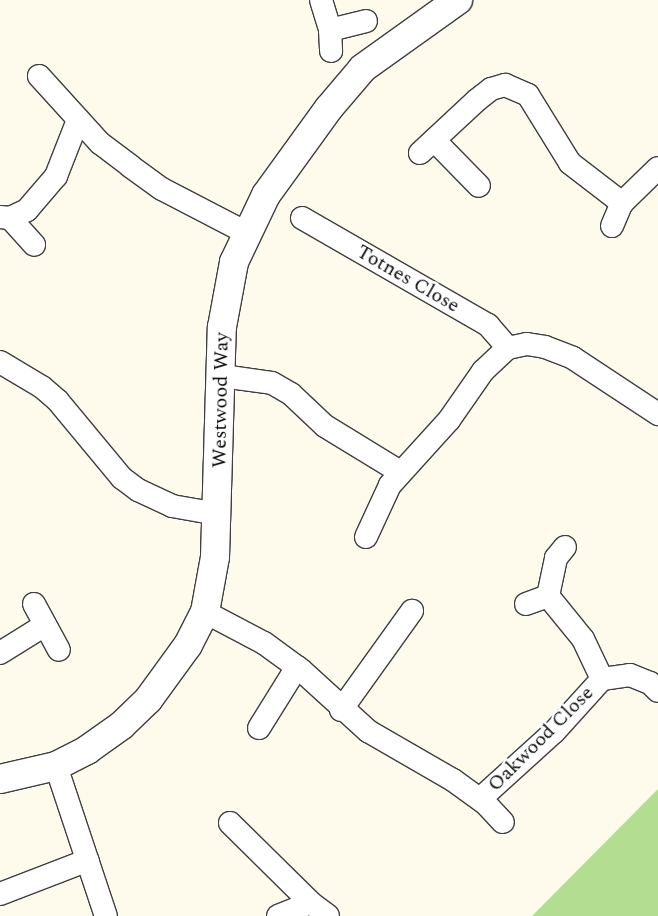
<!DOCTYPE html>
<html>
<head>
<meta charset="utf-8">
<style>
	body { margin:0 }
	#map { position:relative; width:658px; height:916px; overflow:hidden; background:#fffbec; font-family:Spectral,serif }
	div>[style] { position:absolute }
	.forest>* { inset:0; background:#b3de91 }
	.roads { filter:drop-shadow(1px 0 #3f3f3f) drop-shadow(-1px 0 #3f3f3f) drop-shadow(0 1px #3f3f3f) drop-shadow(0 -1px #3f3f3f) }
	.minor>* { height:22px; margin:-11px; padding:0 11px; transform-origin:11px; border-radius:11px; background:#fff }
	.tertiary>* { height:28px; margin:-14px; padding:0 14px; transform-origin:14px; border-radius:14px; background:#fff }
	span { translate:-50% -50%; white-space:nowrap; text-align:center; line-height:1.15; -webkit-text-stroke:5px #fff; paint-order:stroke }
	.street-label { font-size:20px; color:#0c0c0c }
</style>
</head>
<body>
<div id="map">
	<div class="forest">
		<i style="clip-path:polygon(658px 789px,658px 916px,532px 916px)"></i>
	</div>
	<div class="roads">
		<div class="minor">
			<i style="left:321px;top:0;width:31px;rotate:73deg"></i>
			<i style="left:330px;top:30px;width:21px;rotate:87deg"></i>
			<i style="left:330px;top:30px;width:37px;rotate:-14deg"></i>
			<i style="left:39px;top:76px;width:91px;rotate:47.7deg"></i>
			<i style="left:100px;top:143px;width:38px;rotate:37deg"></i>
			<i style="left:130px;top:166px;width:39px;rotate:36deg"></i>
			<i style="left:162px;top:189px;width:96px;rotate:27.4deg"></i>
			<i style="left:434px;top:140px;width:64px;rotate:45.6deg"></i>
			<i style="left:420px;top:153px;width:78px;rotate:-42.9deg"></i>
			<i style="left:477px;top:100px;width:18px;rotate:-38deg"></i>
			<i style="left:491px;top:89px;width:15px;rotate:-16deg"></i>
			<i style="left:505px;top:85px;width:25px;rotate:23deg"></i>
			<i style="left:528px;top:95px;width:80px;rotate:58.3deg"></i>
			<i style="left:570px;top:163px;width:66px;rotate:37.6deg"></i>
			<i style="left:0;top:217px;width:10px;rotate:6deg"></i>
			<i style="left:10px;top:218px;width:36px;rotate:48deg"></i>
			<i style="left:10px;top:218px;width:19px;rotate:-25deg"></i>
			<i style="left:27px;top:210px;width:45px;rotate:-49.5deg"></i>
			<i style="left:56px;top:176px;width:60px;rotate:-68.6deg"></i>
			<i style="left:302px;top:218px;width:215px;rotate:29.9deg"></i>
			<i style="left:488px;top:325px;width:30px;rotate:49deg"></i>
			<i style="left:612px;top:226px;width:25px;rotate:-67deg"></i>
			<i style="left:622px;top:203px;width:50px;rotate:-44.2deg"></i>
			<i style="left:0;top:362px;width:49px;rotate:30.8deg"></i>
			<i style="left:42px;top:387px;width:21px;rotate:41deg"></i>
			<i style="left:58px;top:401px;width:100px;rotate:50.3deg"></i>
			<i style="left:122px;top:478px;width:20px;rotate:37deg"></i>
			<i style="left:138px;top:490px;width:38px;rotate:25deg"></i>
			<i style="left:172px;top:506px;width:47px;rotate:9.9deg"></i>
			<i style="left:222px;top:376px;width:50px;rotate:8deg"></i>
			<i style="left:272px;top:383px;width:22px;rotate:30deg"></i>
			<i style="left:291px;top:394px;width:47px;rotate:43.3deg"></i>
			<i style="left:325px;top:426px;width:88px;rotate:31.5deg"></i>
			<i style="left:366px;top:537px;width:57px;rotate:-65.2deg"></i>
			<i style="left:390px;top:485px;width:88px;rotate:-47.8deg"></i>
			<i style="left:449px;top:420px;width:60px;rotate:-55.2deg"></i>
			<i style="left:483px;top:371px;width:34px;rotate:-43deg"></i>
			<i style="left:508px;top:348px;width:19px;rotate:-12deg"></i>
			<i style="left:527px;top:344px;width:18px;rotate:9deg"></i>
			<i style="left:545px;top:347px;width:30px;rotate:21deg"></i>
			<i style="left:573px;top:358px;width:102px;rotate:33.4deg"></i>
			<i style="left:548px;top:596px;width:55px;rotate:50.9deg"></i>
			<i style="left:583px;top:639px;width:44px;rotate:64.6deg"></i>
			<i style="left:34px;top:604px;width:52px;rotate:61.5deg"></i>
			<i style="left:526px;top:604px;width:23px;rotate:-20deg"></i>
			<i style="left:548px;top:596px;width:39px;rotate:-78deg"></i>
			<i style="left:556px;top:558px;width:14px;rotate:-51deg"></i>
			<i style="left:205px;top:612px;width:67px;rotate:27.7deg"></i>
			<i style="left:264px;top:643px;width:46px;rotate:36.1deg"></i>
			<i style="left:301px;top:670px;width:91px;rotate:42.3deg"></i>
			<i style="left:368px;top:731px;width:98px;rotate:30deg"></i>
			<i style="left:453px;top:780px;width:39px;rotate:36deg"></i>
			<i style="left:485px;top:803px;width:26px;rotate:47deg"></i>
			<i style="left:0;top:653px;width:53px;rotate:-31.9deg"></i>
			<i style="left:341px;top:710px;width:122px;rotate:-54.4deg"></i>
			<i style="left:259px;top:728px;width:72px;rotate:-58.1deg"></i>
			<i style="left:56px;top:766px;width:158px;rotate:71.6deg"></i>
			<i style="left:480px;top:799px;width:100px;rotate:-42.2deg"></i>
			<i style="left:554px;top:732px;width:72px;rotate:-47.8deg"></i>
			<i style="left:602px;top:679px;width:28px;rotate:-8deg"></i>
			<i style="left:630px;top:675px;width:22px;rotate:22deg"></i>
			<i style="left:650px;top:683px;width:11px;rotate:45deg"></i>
			<i style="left:230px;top:823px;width:114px;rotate:44.6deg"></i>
			<i style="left:0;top:894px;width:94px;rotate:-21.1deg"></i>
			<i style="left:278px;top:916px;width:35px;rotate:-22deg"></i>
			<i style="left:311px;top:903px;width:21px;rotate:37deg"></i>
		</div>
		<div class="tertiary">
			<i style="left:0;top:779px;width:57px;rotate:-13.1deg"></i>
			<i style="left:56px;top:766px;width:35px;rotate:-27deg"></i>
			<i style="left:87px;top:750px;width:43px;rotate:-35.5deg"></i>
			<i style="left:122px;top:725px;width:36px;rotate:-44deg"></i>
			<i style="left:148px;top:700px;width:68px;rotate:-54deg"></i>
			<i style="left:188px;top:645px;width:37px;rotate:-63deg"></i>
			<i style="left:205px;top:612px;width:56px;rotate:-79.7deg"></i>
			<i style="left:215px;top:557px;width:230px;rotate:-88.3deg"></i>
			<i style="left:222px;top:327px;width:66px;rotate:-79.5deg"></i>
			<i style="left:234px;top:262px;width:74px;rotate:-64.5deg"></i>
			<i style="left:266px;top:195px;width:107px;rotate:-54.1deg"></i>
			<i style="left:329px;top:108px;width:52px;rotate:-49.6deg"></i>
			<i style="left:363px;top:68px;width:117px;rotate:-35.6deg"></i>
		</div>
	</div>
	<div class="street-label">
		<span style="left:408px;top:279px;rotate:30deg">Totnes Close</span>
		<span style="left:221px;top:400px;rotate:-89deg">Westwood Way</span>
		<span style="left:541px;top:739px;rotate:-45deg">Oakwood Close</span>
	</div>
</div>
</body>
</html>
